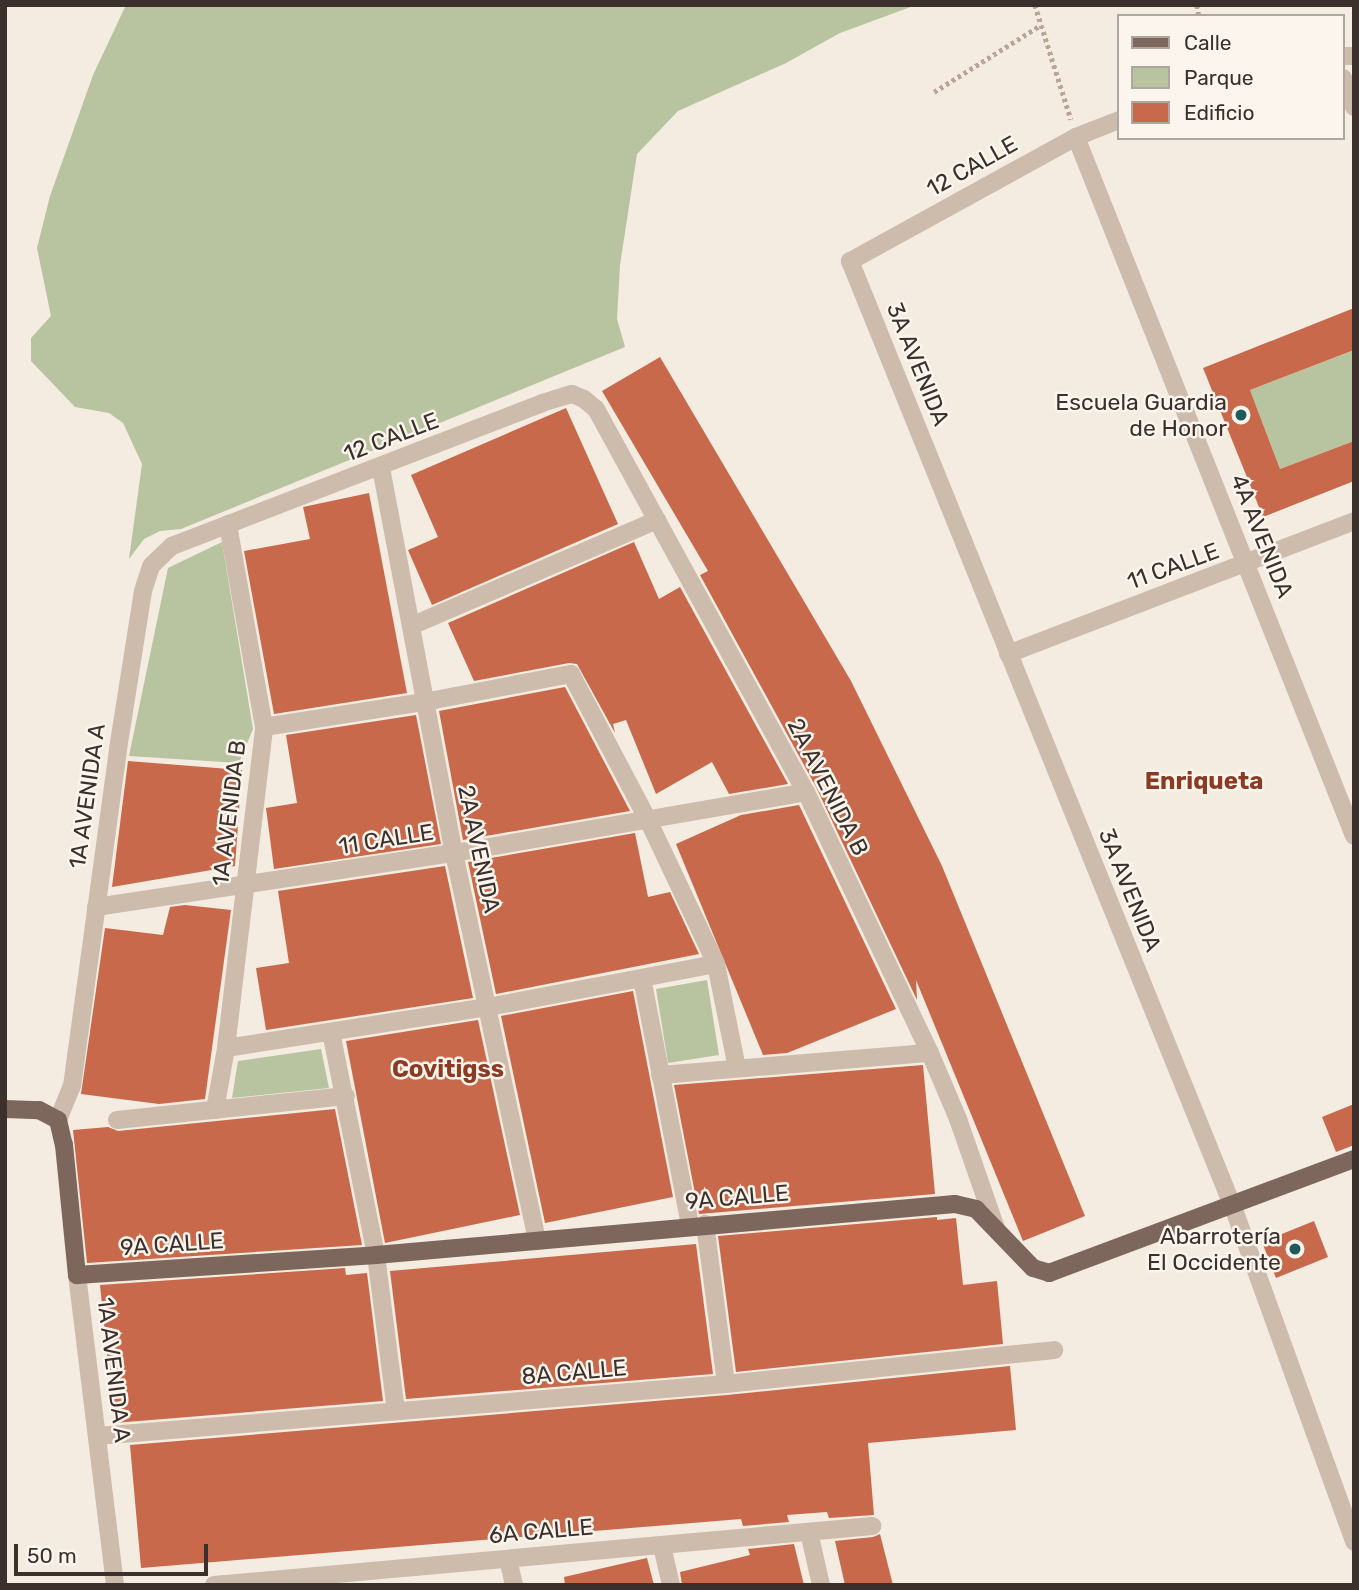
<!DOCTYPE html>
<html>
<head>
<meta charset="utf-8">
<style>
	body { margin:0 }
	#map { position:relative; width:1359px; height:1590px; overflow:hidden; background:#f4ebe1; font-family:Rubik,sans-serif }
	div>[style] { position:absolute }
	.green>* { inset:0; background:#b8c4a0 }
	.building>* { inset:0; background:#c8694b }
	.path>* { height:4.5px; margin-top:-2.25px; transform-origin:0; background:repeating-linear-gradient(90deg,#b9a596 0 3.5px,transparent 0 7px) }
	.minor>* { height:18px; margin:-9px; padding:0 9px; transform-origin:9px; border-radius:9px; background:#cdbbac }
	.major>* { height:18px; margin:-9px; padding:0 9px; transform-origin:9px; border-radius:9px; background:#7d675c }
	.dots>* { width:19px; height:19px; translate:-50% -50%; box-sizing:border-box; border:4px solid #fbf5ee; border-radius:50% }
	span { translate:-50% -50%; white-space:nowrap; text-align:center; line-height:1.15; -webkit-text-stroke:5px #fbf5ee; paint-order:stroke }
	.street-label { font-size:23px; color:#3b302b }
	.poi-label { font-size:23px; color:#3b302b }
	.right { translate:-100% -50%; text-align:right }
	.neighbourhood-label { font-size:24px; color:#8c3b22; font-weight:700 }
	.frame { position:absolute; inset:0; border:7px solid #3b302b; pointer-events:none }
	.legend { position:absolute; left:1117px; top:14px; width:228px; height:126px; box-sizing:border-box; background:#fbf5ee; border:2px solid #aea6a0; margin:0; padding:9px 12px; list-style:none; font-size:21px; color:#3b302b }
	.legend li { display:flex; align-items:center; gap:14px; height:35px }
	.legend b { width:35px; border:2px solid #aea6a0 }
	.scale { position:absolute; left:14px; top:1544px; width:194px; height:32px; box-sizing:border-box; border:4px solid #3b302b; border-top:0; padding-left:9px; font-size:21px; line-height:24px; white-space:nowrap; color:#3b302b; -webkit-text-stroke:5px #fbf5ee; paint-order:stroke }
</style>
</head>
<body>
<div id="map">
	<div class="green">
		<i style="clip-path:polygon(126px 5px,916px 5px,840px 33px,786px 63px,678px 111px,637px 154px,620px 265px,617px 319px,625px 347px,181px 529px,160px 531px,144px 539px,129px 559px,142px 464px,123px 423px,109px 413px,75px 407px,31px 361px,31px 338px,51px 316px,37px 248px,50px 196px,93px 75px)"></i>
		<i style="clip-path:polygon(1354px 350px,1354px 441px,1280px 469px,1250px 390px)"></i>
		<i style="clip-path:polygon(222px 542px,253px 729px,239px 763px,129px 756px,168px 568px)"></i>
		<i style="clip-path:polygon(707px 980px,719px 1055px,668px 1063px,656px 989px)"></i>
		<i style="clip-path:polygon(321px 1049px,329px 1088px,232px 1098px,238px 1061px)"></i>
	</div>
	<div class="building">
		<i style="clip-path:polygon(1354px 308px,1354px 350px,1250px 390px,1280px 469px,1354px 441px,1354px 481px,1263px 517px,1203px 368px)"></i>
		<i style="clip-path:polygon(660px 357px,851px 681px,942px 866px,1085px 1216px,1023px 1241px,916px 980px,917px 1000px,816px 787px,700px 575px,708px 571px,602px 391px)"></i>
		<i style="clip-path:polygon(566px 408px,618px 524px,432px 605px,408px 550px,438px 537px,411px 475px)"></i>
		<i style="clip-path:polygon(369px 493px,407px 693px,274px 714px,244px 551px,310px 539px,303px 507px)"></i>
		<i style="clip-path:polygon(634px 542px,659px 599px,680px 587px,788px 784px,729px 794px,712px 762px,656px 794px,626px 720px,613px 724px,615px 733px,577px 664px,569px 663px,474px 681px,448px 623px)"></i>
		<i style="clip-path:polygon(565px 687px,630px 811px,463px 840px,439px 711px)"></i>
		<i style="clip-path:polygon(416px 715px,441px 844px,274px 869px,266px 808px,297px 803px,286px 735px)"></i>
		<i style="clip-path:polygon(128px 761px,242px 770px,235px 866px,112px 887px)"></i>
		<i style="clip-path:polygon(799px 805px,896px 1009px,787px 1053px,763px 1055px,676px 844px,741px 815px)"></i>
		<i style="clip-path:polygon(635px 833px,648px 897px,670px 892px,699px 954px,496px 994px,468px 862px)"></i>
		<i style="clip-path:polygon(445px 866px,473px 998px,266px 1030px,256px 968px,289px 963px,278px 891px)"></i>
		<i style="clip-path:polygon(185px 905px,231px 910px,205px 1099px,159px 1104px,81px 1094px,105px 928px,163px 935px,170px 907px)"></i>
		<i style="clip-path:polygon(633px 991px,673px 1197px,545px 1223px,501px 1016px)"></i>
		<i style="clip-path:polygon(478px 1020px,520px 1215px,385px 1243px,346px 1041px)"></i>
		<i style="clip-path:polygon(923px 1065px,935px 1194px,699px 1214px,674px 1085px)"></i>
		<i style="clip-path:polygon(1354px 1104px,1354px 1145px,1336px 1152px,1322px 1117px)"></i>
		<i style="clip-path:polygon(335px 1109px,362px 1245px,87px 1263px,73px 1130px,108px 1127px,118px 1131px)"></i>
		<i style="clip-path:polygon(937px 1217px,937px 1220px,956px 1218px,963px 1285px,997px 1281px,1003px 1344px,736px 1372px,718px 1236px)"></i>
		<i style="clip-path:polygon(1314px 1221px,1328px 1257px,1276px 1278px,1262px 1242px)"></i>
		<i style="clip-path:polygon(696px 1244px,713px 1374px,406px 1399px,390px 1271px)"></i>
		<i style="clip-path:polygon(345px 1268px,346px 1275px,367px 1273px,383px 1401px,114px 1423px,100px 1285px)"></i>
		<i style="clip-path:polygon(1010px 1366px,1016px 1430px,868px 1443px,874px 1515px,829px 1518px,827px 1512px,787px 1515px,789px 1522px,743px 1526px,741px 1519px,141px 1568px,130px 1445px,727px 1395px)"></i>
		<i style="clip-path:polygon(880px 1534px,893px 1585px,845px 1585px,835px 1541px,873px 1537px)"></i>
		<i style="clip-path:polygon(794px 1544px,804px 1585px,682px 1585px,680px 1572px,750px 1555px,748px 1549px)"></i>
		<i style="clip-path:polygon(647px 1558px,654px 1585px,565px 1585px,564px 1577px)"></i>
	</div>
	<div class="path">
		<i style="left:1035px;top:5px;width:120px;rotate:72.5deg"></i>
		<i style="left:1197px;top:5px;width:11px;rotate:80deg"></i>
		<i style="left:934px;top:92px;width:126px;rotate:-32.1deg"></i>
	</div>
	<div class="minor">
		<i style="left:1343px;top:56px;width:11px"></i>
		<i style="left:1343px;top:78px;width:31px;rotate:69deg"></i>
		<i style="left:1119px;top:120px;width:46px;rotate:158.4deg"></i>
		<i style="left:1076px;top:137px;width:258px;rotate:151.2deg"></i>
		<i style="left:850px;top:261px;width:1021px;rotate:67.96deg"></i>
		<i style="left:1233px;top:1207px;width:356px;rotate:70.1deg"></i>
		<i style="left:1076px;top:137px;width:752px;rotate:68.31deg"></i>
		<i style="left:381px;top:468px;width:392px;rotate:79.3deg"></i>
		<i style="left:454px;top:853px;width:395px;rotate:77.9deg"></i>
		<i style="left:411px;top:626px;width:268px;rotate:-23.3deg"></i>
		<i style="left:1008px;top:654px;width:371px;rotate:-21deg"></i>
		<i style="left:264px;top:727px;width:162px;rotate:-8.9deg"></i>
		<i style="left:424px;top:702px;width:150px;rotate:-10.8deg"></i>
		<i style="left:571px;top:674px;width:167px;rotate:62.2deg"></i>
		<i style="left:649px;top:822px;width:157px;rotate:64.7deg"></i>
		<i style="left:716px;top:964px;width:106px;rotate:78.6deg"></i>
		<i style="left:96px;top:907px;width:362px;rotate:-8.6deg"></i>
		<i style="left:454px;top:853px;width:357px;rotate:-9.8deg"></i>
		<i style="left:642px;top:978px;width:253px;rotate:79deg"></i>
		<i style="left:331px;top:1032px;width:227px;rotate:78.6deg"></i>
		<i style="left:376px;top:1255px;width:157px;rotate:82.7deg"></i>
		<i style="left:226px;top:1048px;width:265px;rotate:-8.9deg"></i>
		<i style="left:488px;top:1007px;width:232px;rotate:-10.7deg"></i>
		<i style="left:660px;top:1075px;width:271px;rotate:-4.7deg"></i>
		<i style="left:215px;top:1110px;width:63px;rotate:-79.9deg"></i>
		<i style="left:226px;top:1048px;width:323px;rotate:-83.2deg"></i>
		<i style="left:264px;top:727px;width:206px;rotate:-100.1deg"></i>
		<i style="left:58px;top:1120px;width:37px;rotate:-68deg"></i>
		<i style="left:72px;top:1086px;width:340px;rotate:-82.2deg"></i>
		<i style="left:118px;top:749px;width:160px;rotate:-81deg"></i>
		<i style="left:143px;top:591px;width:26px;rotate:-72deg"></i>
		<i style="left:151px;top:566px;width:29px;rotate:-44deg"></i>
		<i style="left:172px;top:546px;width:397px;rotate:-21.1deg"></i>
		<i style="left:542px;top:403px;width:31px;rotate:-17deg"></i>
		<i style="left:572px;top:394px;width:13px;rotate:23deg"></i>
		<i style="left:584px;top:399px;width:16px;rotate:40deg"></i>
		<i style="left:596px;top:409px;width:437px;rotate:61.3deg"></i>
		<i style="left:806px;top:792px;width:289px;rotate:64.6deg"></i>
		<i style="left:930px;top:1053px;width:72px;rotate:67deg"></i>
		<i style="left:958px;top:1119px;width:115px;rotate:70.8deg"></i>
		<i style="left:117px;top:1120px;width:230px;rotate:-6deg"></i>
		<i style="left:705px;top:1224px;width:161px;rotate:82.5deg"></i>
		<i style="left:77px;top:1275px;width:312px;rotate:83deg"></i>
		<i style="left:98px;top:1436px;width:630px;rotate:-4.73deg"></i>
		<i style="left:726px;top:1384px;width:330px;rotate:-5.9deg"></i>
		<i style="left:809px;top:1532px;width:54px;rotate:77.2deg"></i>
		<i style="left:662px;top:1546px;width:40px;rotate:77deg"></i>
		<i style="left:508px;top:1559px;width:27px;rotate:77deg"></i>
		<i style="left:214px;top:1585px;width:661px;rotate:-5.12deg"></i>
	</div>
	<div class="major">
		<i style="left:5px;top:1109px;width:34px;rotate:2deg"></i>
		<i style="left:39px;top:1110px;width:21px;rotate:28deg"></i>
		<i style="left:58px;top:1120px;width:26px;rotate:77deg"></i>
		<i style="left:64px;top:1145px;width:131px;rotate:84.3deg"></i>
		<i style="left:77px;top:1275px;width:300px;rotate:-3.8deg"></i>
		<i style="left:376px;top:1255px;width:581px;rotate:-5.03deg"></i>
		<i style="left:955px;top:1204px;width:22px;rotate:13deg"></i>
		<i style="left:976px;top:1209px;width:82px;rotate:46deg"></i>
		<i style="left:1033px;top:1268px;width:17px;rotate:17deg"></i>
		<i style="left:1049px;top:1273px;width:326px;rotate:-20.5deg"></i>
	</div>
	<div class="dots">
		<i style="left:1241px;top:415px;background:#1f5a5e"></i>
		<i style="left:1295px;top:1249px;background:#1f5a5e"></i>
	</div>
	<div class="street-label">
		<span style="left:972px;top:166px;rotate:-29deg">12 CALLE</span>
		<span style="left:918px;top:364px;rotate:68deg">3A AVENIDA</span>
		<span style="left:391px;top:437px;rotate:-21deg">12 CALLE</span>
		<span style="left:1262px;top:536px;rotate:68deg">4A AVENIDA</span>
		<span style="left:1173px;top:566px;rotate:-20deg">11 CALLE</span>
		<span style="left:828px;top:787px;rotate:63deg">2A AVENIDA B</span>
		<span style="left:87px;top:796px;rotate:-82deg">1A AVENIDA A</span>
		<span style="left:229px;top:813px;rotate:-83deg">1A AVENIDA B</span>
		<span style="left:386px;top:839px;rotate:-9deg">11 CALLE</span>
		<span style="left:479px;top:849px;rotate:78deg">2A AVENIDA</span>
		<span style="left:1130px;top:890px;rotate:68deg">3A AVENIDA</span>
		<span style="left:737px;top:1197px;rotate:-5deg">9A CALLE</span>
		<span style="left:172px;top:1244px;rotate:-4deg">9A CALLE</span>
		<span style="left:114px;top:1370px;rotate:83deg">1A AVENIDA A</span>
		<span style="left:574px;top:1372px;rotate:-5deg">8A CALLE</span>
		<span style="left:541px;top:1531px;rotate:-5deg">6A CALLE</span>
	</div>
	<div class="poi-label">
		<span class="right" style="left:1227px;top:415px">Escuela Guardia<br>de Honor</span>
		<span class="right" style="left:1281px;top:1249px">Abarrotería<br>El Occidente</span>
	</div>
	<div class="neighbourhood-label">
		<span style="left:1204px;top:782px">Enriqueta</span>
		<span style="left:448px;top:1070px">Covitigss</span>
	</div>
	<div class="frame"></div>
	<ul class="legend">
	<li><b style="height:9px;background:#7d675c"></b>Calle</li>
	<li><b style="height:19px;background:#b8c4a0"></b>Parque</li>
	<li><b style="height:19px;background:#c8694b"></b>Edificio</li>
	</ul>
	<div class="scale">50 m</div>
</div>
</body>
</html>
